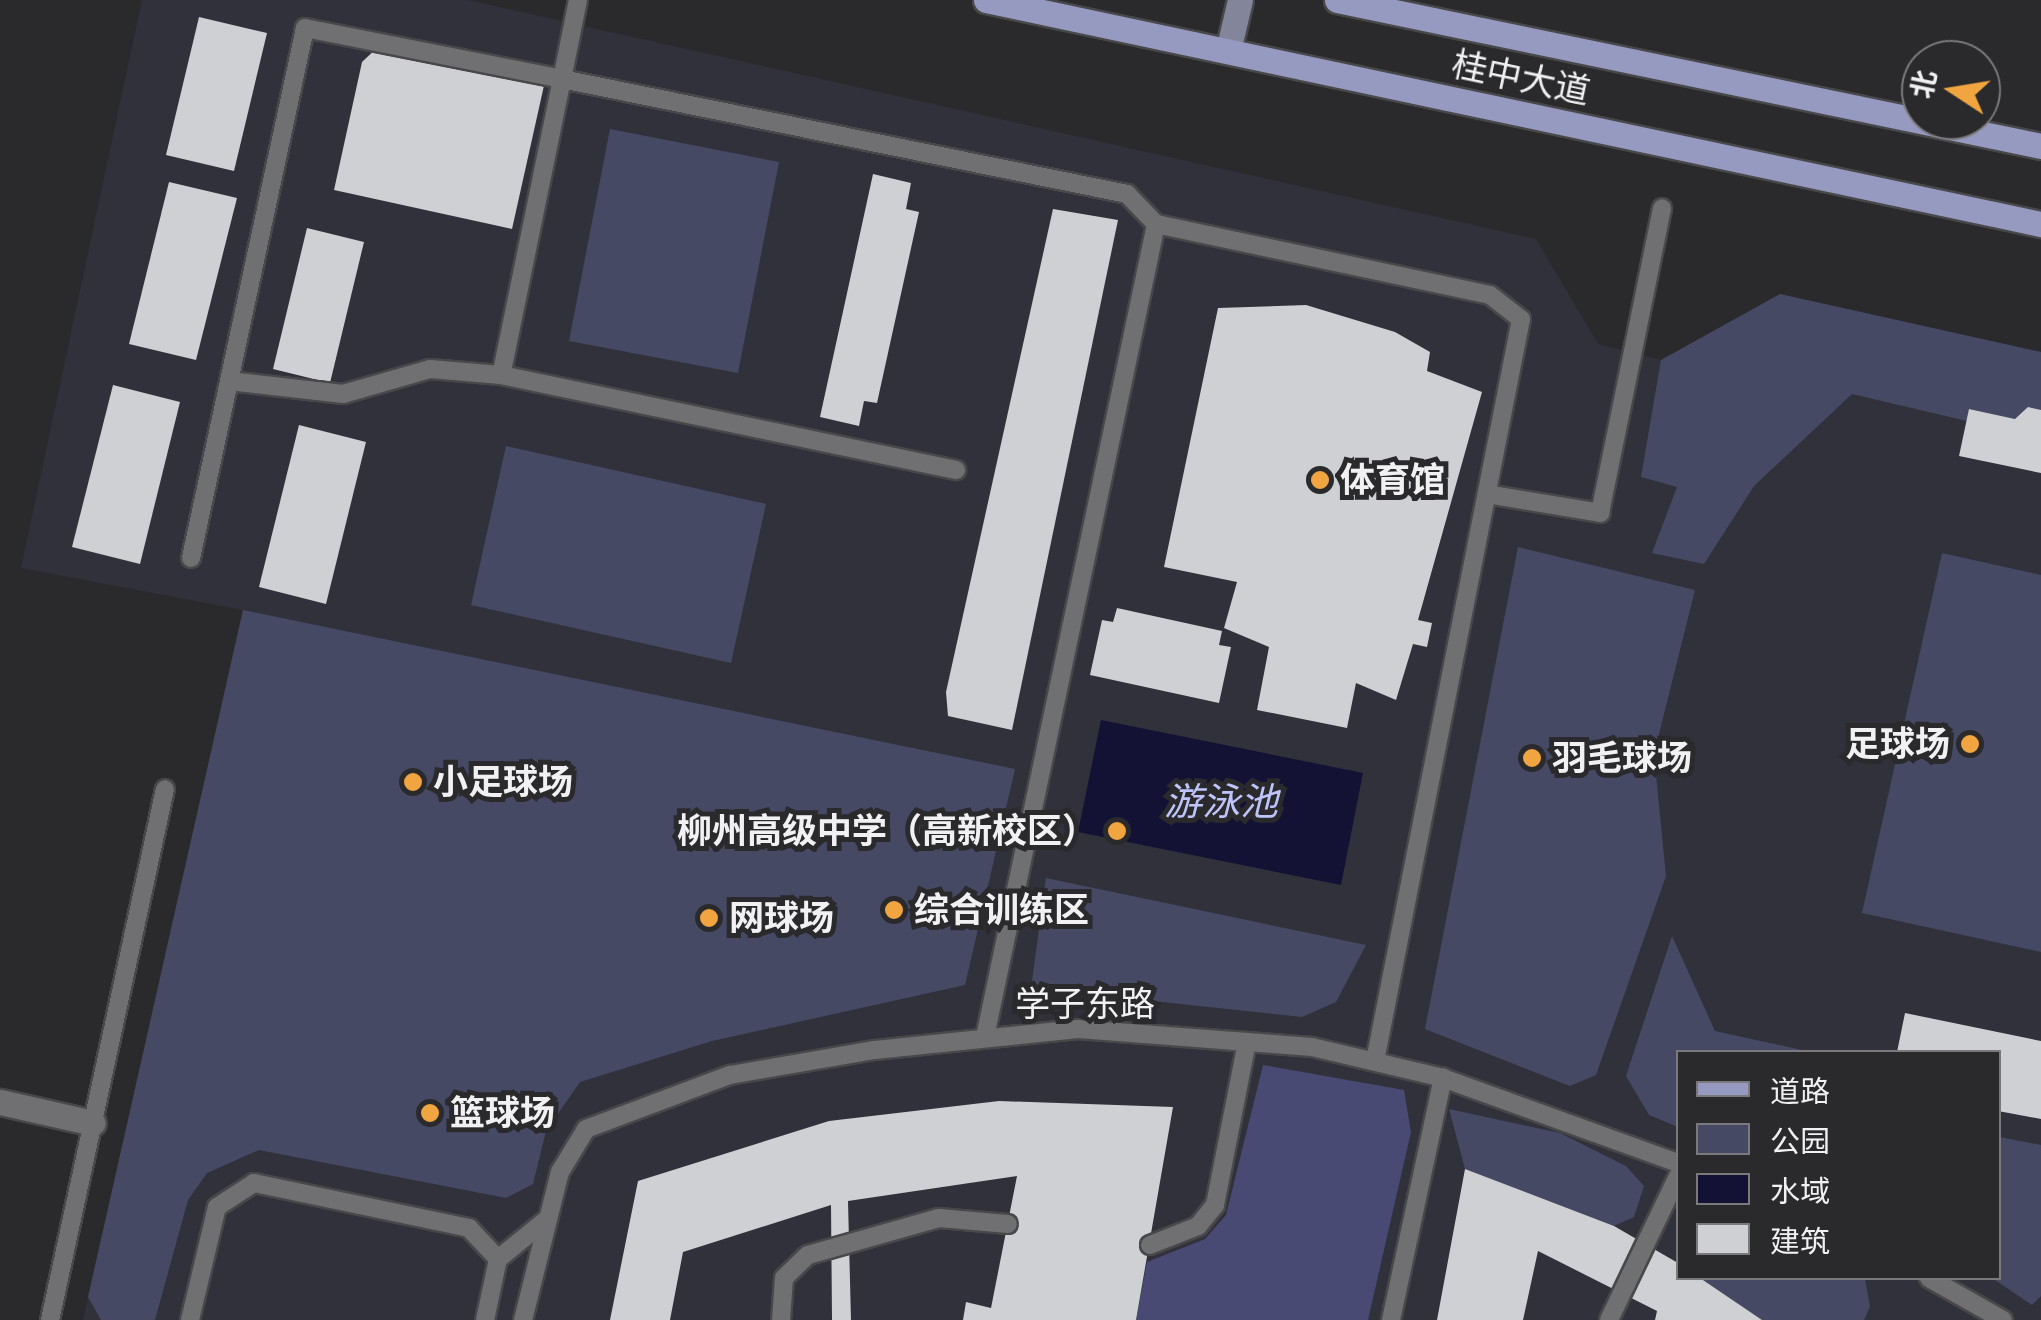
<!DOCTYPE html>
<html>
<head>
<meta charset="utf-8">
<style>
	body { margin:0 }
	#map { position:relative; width:2041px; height:1320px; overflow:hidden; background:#2a2a2d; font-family:Figtree,"Noto Sans SC",sans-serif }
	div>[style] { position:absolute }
	.built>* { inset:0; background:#30313a }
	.green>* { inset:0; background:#464964 }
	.forest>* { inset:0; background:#484a73 }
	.water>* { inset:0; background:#131235 }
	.building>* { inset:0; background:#cfd0d4 }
	.roads { filter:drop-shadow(2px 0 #48484a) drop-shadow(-2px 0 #48484a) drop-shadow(0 2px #48484a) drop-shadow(0 -2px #48484a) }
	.lane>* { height:18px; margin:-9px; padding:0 9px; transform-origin:9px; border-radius:9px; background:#707073 }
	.street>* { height:25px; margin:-12.5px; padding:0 12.5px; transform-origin:12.5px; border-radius:12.5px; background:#707073 }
	.secondary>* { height:25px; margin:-12.5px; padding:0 12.5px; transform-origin:12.5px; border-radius:12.5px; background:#83859a }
	.primary>* { height:25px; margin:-12.5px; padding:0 12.5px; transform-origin:12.5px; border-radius:12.5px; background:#969ac1 }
	.dots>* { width:28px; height:28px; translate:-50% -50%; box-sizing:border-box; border:5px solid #2a2a2d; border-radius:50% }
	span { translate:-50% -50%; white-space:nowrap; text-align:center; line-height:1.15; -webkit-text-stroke:10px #2a2a2d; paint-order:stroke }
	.street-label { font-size:35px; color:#f1f1f3 }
	.poi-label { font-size:35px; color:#f1f1f3; font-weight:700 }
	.left { translate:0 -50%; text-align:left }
	.right { translate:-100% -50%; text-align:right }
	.water-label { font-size:38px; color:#bec3fa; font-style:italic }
	.legend { position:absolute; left:1676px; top:1050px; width:325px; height:230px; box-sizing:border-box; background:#2a2a2d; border:2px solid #7a7a7c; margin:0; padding:12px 18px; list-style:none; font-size:30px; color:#f1f1f3 }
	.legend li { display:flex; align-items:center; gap:20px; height:50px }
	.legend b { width:50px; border:2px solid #7a7a7c }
	.north { position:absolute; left:1901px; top:40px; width:100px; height:100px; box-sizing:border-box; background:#2a2a2d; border:2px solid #7a7a7c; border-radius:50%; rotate:282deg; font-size:28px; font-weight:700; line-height:40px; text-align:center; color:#f1f1f3 }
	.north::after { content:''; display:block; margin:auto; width:35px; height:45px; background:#f1a540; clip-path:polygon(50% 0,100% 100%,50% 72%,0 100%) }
</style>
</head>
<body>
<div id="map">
	<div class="built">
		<i style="clip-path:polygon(evenodd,142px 0,468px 0,1536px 239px,1598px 344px,1661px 360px,1780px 294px,2041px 352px,2041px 1320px,83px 1320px,243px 610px,21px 568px,142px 0,1678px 1052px,1998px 1052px,1998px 1278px,1678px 1278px,1678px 1052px)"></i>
	</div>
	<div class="green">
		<i style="clip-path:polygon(610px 129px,779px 162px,738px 373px,569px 341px)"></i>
		<i style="clip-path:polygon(1780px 294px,2041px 352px,2041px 410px,2015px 419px,1970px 409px,1967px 421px,1852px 394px,1754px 486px,1704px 564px,1652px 553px,1677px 487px,1641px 477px,1661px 360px)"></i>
		<i style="clip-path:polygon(506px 446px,766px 504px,731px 663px,471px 605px)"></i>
		<i style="clip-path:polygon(1518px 547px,1695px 590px,1654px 754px,1666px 876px,1596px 1075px,1570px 1086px,1425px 1029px)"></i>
		<i style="clip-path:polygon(1942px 553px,2041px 575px,2041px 952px,1862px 913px)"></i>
		<i style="clip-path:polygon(243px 610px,1015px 769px,965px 985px,712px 1041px,580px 1082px,546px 1131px,533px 1184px,506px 1198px,259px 1150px,207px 1173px,188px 1200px,155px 1320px,101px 1320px,88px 1297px)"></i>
		<i style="clip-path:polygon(1046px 878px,1366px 945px,1336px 1002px,1302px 1017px,1031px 988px)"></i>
		<i style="clip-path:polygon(1672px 936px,1715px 1031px,1811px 1052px,1678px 1052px,1678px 1127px,1649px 1115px,1626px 1076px)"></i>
		<i style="clip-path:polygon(1449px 1109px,1560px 1133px,1626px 1166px,1644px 1186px,1634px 1217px,1614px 1226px,1465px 1169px)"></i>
		<i style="clip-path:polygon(1999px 1137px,2041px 1145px,2041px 1296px,2032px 1305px,1992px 1278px)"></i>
		<i style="clip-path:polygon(1700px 1278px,1865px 1278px,1870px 1307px,1864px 1320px,1762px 1320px)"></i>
	</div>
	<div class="forest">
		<i style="clip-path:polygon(1263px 1065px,1404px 1090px,1411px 1132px,1368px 1320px,1136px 1320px,1147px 1262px,1205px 1239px,1226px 1215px)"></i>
	</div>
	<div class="water">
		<i style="clip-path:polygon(1101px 720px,1363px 773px,1341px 885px,1078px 832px)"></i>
	</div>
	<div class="building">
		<i style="clip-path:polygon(199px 17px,267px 33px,234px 171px,166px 155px)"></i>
		<i style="clip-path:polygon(380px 45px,545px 81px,512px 229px,334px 190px,362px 62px)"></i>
		<i style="clip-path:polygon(873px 174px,911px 183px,906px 209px,919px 212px,877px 403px,864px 401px,859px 426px,820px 417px)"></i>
		<i style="clip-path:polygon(169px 182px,237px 198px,196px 360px,129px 344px)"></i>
		<i style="clip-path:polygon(1053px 209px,1118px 220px,1012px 730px,948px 716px,946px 692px)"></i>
		<i style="clip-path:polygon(307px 228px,364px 242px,330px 383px,273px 369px)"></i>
		<i style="clip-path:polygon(1306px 305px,1395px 332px,1430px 352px,1427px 371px,1482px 392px,1418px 620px,1432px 623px,1427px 647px,1413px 644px,1396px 700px,1356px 683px,1347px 728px,1257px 710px,1269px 647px,1224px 628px,1237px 582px,1164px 567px,1218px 308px)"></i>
		<i style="clip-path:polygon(113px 385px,180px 402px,140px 564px,72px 547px)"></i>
		<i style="clip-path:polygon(2028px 407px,2041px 410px,2041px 473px,1959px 456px,1969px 409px,2015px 419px)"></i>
		<i style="clip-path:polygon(299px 425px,366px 442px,326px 604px,259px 587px)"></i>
		<i style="clip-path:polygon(1117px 608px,1222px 631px,1219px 645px,1231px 647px,1219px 703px,1090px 675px,1102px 620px,1113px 622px)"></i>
		<i style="clip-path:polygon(1905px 1013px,2041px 1041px,2041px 1119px,1998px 1111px,1998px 1052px,1897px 1052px)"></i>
		<i style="clip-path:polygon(999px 1101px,1173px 1107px,1136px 1320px,963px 1320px,966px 1302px,991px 1308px,1017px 1176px,848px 1201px,851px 1320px,832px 1320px,831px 1205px,683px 1252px,670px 1320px,610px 1320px,638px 1181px,829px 1121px)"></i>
		<i style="clip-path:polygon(1465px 1169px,1614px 1226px,1678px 1263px,1678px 1278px,1700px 1278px,1762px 1320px,1655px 1320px,1657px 1311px,1538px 1251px,1523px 1320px,1437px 1320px)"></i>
	</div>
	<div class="roads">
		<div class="lane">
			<i style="left:578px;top:0;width:81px;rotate:101.4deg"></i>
			<i style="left:562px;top:79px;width:577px;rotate:11.5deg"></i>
			<i style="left:1127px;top:194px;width:42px;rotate:46deg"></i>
			<i style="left:229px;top:381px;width:115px;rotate:6.5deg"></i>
			<i style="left:343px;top:394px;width:91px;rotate:-16deg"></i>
			<i style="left:430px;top:369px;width:71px;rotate:4.8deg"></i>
			<i style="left:501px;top:375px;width:465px;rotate:11.8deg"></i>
			<i style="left:1493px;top:495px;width:109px;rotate:9.5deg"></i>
			<i style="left:1600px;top:513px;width:311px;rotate:-78.5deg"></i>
			<i style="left:191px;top:558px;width:542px;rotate:-77.86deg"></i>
			<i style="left:305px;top:28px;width:262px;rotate:11.2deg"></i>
			<i style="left:562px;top:79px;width:302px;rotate:101.6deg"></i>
			<i style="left:985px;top:1037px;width:831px;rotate:-78.12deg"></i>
			<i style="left:1156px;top:224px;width:341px;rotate:12deg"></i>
			<i style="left:1490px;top:295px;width:39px;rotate:38deg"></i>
			<i style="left:1521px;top:319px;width:756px;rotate:101.13deg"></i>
			<i style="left:1150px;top:1245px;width:52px;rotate:-21.6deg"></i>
			<i style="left:1198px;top:1226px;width:27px;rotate:-51deg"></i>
			<i style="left:1215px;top:1205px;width:166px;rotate:-78.9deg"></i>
			<i style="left:498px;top:1259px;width:62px;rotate:-39.1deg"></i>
			<i style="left:1929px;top:1278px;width:85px;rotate:29.6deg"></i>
			<i style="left:50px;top:1320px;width:543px;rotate:-77.78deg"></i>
			<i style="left:190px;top:1320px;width:116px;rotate:-76.6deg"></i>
			<i style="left:217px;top:1207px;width:44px;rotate:-33deg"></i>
			<i style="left:254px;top:1183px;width:220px;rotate:11.8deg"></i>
			<i style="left:469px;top:1228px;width:42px;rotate:46.9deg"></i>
			<i style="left:498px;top:1259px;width:62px;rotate:102deg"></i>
			<i style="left:523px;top:1320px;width:153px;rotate:-76deg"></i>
			<i style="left:560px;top:1172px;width:50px;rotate:-58.8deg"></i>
			<i style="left:586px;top:1129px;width:154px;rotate:-20.6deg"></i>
			<i style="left:730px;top:1075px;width:147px;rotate:-9.8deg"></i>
			<i style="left:875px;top:1050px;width:204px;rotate:-5.9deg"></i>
			<i style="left:1078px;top:1029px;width:235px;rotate:4.4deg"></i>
			<i style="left:1312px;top:1047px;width:135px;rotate:13.3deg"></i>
			<i style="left:1443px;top:1078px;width:250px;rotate:19.9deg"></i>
			<i style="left:781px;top:1320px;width:42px;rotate:-85.9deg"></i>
			<i style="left:784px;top:1278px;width:33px;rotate:-44deg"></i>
			<i style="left:808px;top:1255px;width:136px;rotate:-15.8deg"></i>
			<i style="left:939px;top:1218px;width:69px;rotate:5deg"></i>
			<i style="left:1391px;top:1320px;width:248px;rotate:-77.9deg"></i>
			<i style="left:1609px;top:1320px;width:160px;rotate:-64.4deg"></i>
		</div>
		<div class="street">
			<i style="left:0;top:1102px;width:95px;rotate:12.7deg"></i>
		</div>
		<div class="secondary">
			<i style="left:1228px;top:51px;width:52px;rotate:-76.8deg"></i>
		</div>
		<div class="primary">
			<i style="left:986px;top:0;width:1079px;rotate:11.99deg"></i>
			<i style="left:1337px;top:0;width:719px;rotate:11.72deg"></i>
		</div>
	</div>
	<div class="dots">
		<i style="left:1320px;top:480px;background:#f1a540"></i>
		<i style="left:1970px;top:744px;background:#f1a540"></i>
		<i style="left:1532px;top:758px;background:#f1a540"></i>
		<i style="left:413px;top:782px;background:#f1a540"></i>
		<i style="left:1117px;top:831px;background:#f1a540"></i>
		<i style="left:894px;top:910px;background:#f1a540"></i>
		<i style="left:709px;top:918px;background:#f1a540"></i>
		<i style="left:430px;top:1113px;background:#f1a540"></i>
	</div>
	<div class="street-label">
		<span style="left:1521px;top:78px;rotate:12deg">桂中大道</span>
		<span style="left:1085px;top:1004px">学子东路</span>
	</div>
	<div class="poi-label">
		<span class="left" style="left:1340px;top:480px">体育馆</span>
		<span class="right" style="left:1950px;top:744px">足球场</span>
		<span class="left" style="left:1552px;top:758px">羽毛球场</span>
		<span class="left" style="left:433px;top:782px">小足球场</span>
		<span class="right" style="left:1097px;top:831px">柳州高级中学（高新校区）</span>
		<span class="left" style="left:914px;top:910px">综合训练区</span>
		<span class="left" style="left:729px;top:918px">网球场</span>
		<span class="left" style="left:450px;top:1113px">篮球场</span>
	</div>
	<div class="water-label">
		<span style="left:1221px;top:803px">游泳池</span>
	</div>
	<ul class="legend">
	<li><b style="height:12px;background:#969ac1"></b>道路</li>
	<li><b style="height:28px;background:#464964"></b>公园</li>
	<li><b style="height:28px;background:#131235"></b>水域</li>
	<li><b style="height:28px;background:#cfd0d4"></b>建筑</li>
	</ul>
	<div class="north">北</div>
</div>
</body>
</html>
